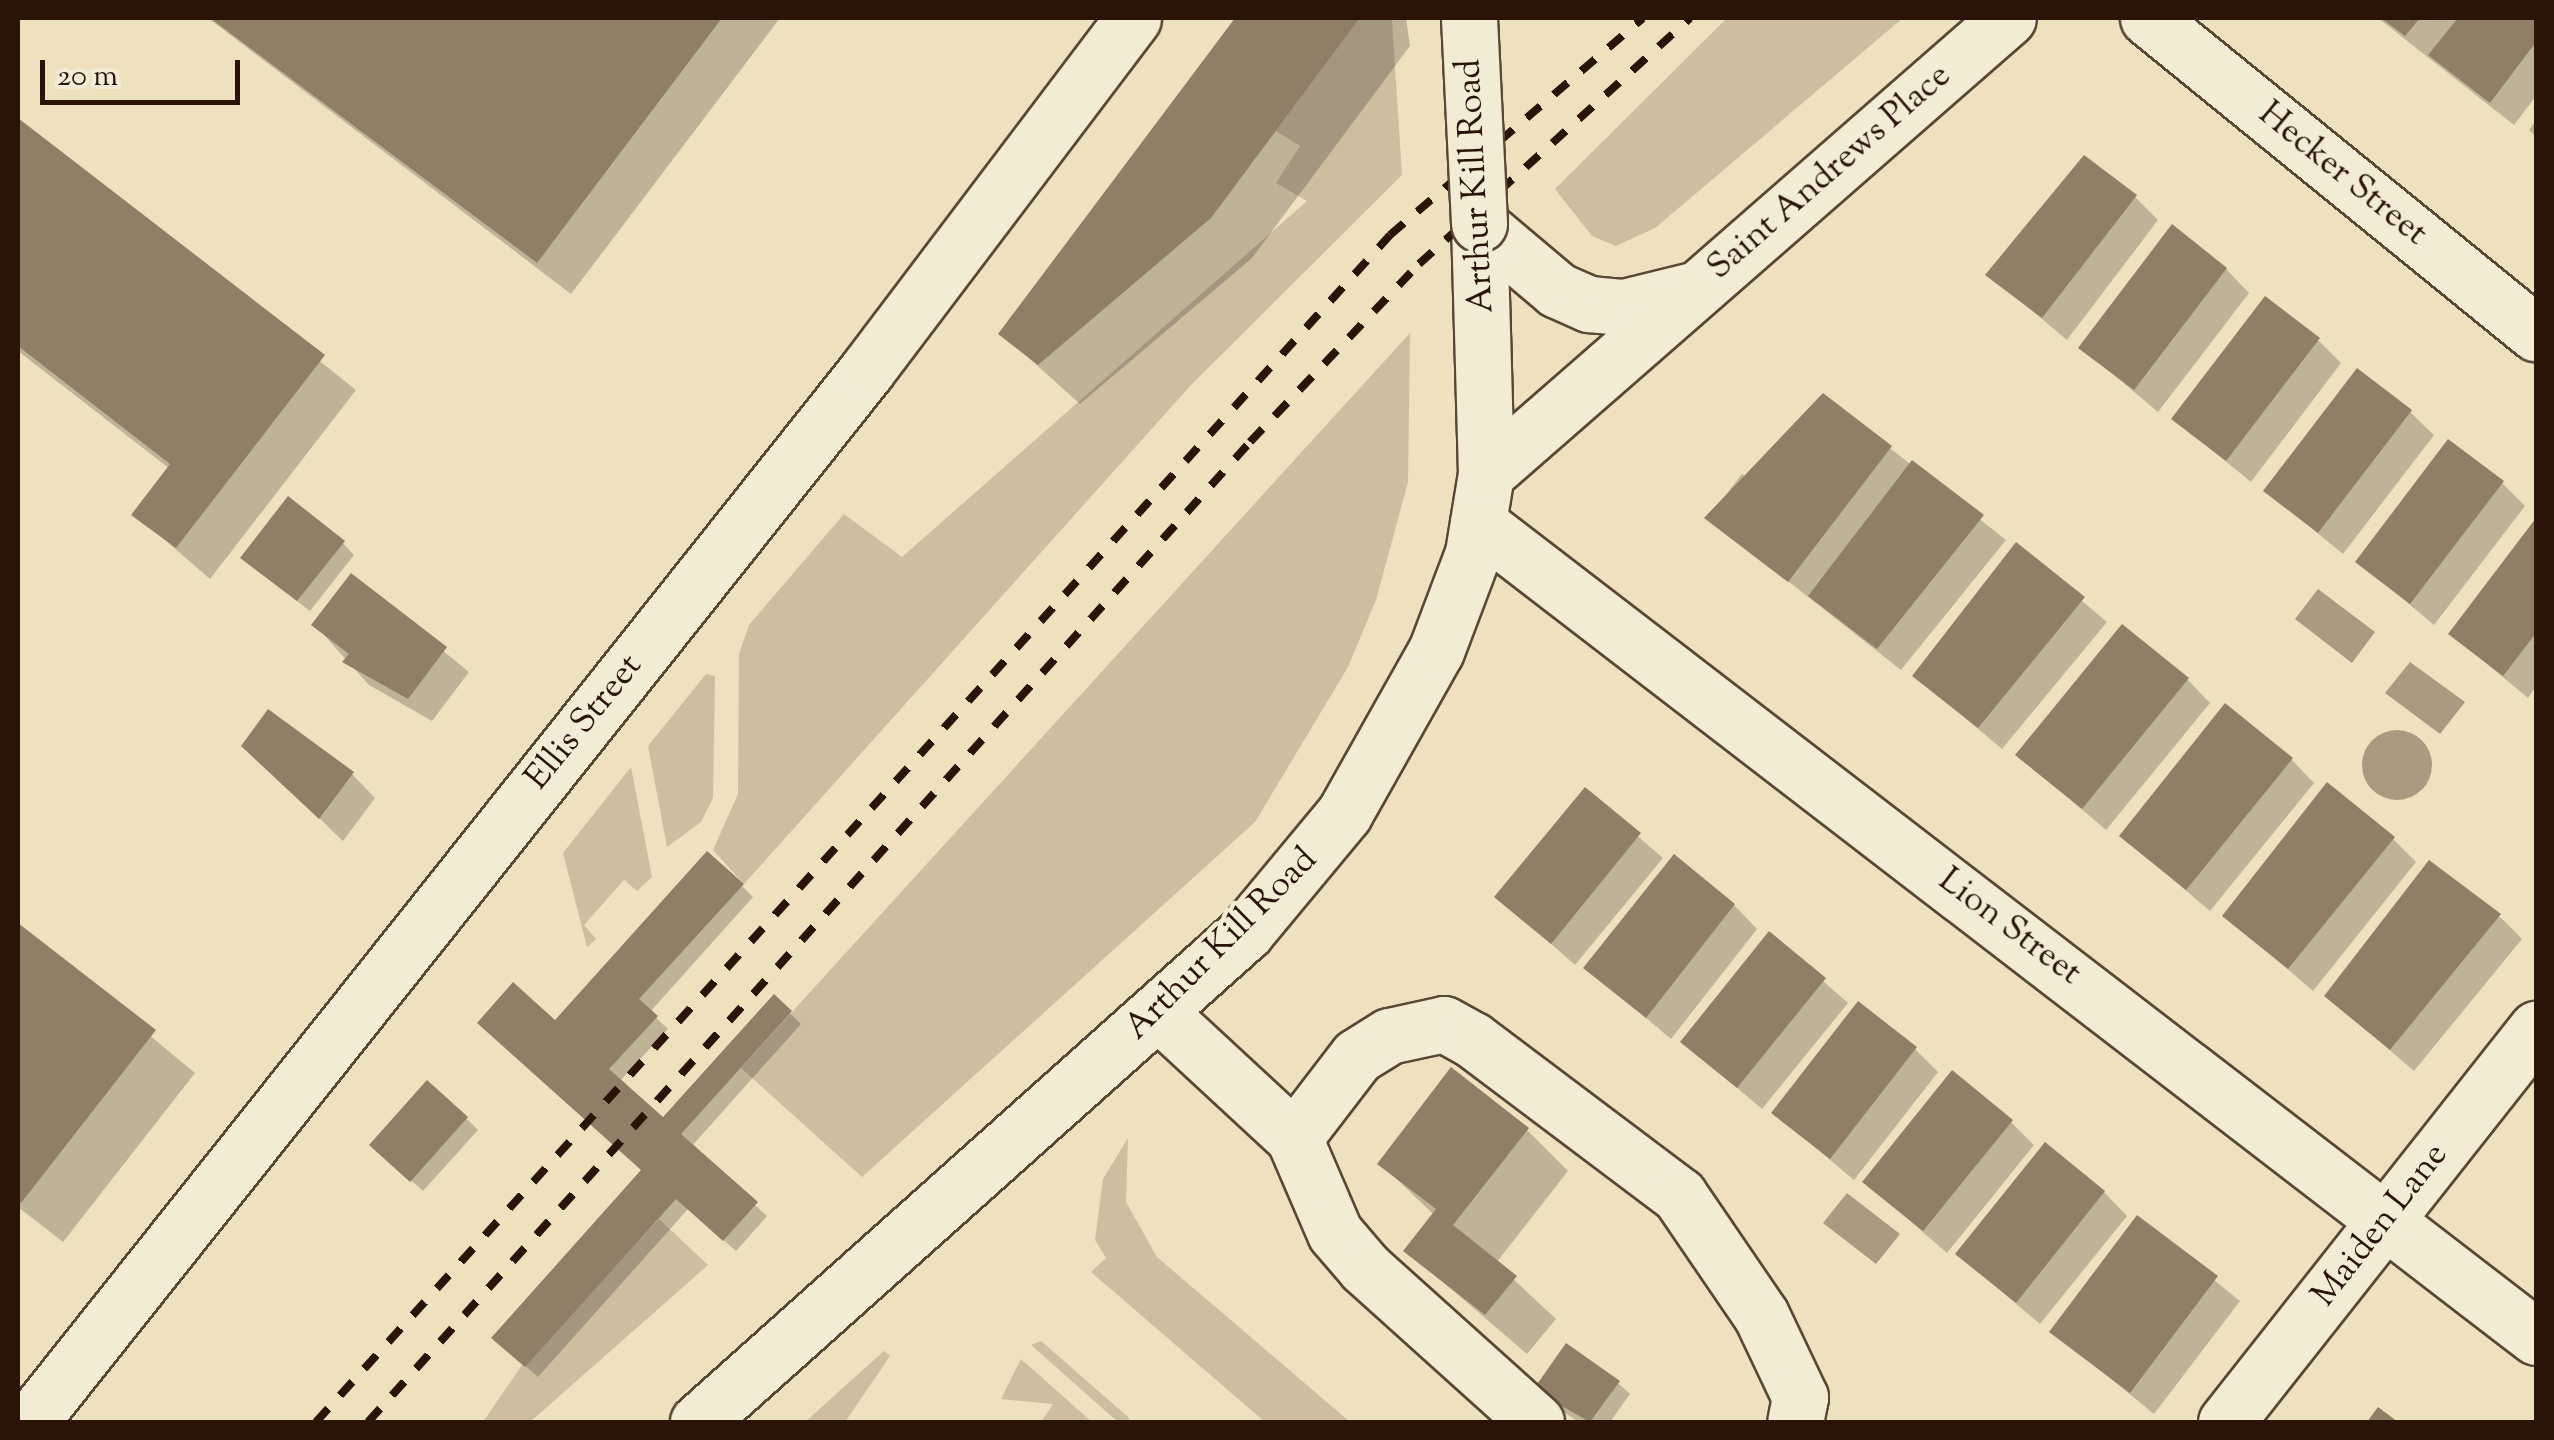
<!DOCTYPE html>
<html>
<head>
<meta charset="utf-8">
<style>
	body { margin:0 }
	#map { position:relative; width:2554px; height:1440px; overflow:hidden; background:#ede1be; font-family:"Sorts Mill Goudy",serif }
	div>[style] { position:absolute }
	.green>* { inset:0; background:#ccbe9f }
	.water>* { inset:0; background:#aa9b80 }
	.round { border-radius:50% }
	.shadow>* { inset:0; background:#0003 }
	.building>* { inset:0; background:#8f7f66 }
	.roads { filter:drop-shadow(2px 0 #5a4735) drop-shadow(-2px 0 #5a4735) drop-shadow(0 2px #5a4735) drop-shadow(0 -2px #5a4735) }
	.minor>* { height:55px; margin:-27.5px; padding:0 27.5px; transform-origin:27.5px; border-radius:27.5px; background:#f3ecd5 }
	.rail>* { height:8px; margin-top:-4px; transform-origin:0; background:repeating-linear-gradient(90deg,#291407 0 18px,transparent 0 36px) }
	.bridges { filter:drop-shadow(2px 0 #5a4735) drop-shadow(-2px 0 #5a4735) drop-shadow(0 2px #5a4735) drop-shadow(0 -2px #5a4735) }
	.minor-bridge>* { height:55px; margin:-27.5px; padding:0 27.5px; transform-origin:27.5px; border-radius:27.5px; background:#f3ecd5 }
	span { translate:-50% -50%; white-space:nowrap; text-align:center; line-height:1.15; -webkit-text-stroke:9px #f3ecd5; paint-order:stroke }
	.street-label { font-size:35px; color:#291407 }
	.frame { position:absolute; inset:0; border:20px solid #291407; pointer-events:none }
	.scale { position:absolute; left:40px; top:60px; width:200px; height:45px; box-sizing:border-box; border:5px solid #291407; border-top:0; padding-left:12px; font-size:30px; line-height:35px; white-space:nowrap; color:#291407; -webkit-text-stroke:8px #f3ecd5; paint-order:stroke }
</style>
</head>
<body>
<div id="map">
	<div class="green">
		<i style="clip-path:polygon(1360px 18px,1392px 20px,1402px 175px,1191px 385px,744px 884px,713px 850px,738px 794px,739px 654px,749px 625px,844px 514px,902px 557px,1307px 201px,1276px 183px,1300px 146px,1276px 131px)"></i>
		<i style="clip-path:polygon(1727px 18px,1903px 18px,1655px 228px,1616px 246px,1592px 236px,1555px 189px)"></i>
		<i style="clip-path:polygon(1410px 333px,1408px 482px,1376px 600px,1348px 667px,1255px 822px,862px 1177px,741px 1068px)"></i>
		<i style="clip-path:polygon(706px 674px,715px 676px,713px 798px,701px 822px,667px 847px,648px 746px)"></i>
		<i style="clip-path:polygon(631px 767px,652px 877px,637px 891px,624px 880px,584px 925px,596px 939px,587px 947px,563px 853px)"></i>
		<i style="clip-path:polygon(1128px 1138px,1126px 1202px,1157px 1257px,1350px 1422px,1265px 1422px,1091px 1272px,1106px 1258px,1095px 1240px,1103px 1179px)"></i>
		<i style="clip-path:polygon(659px 1219px,708px 1265px,530px 1422px,483px 1422px,522px 1365px)"></i>
		<i style="clip-path:polygon(1041px 1341px,1128px 1417px,1131px 1422px,1118px 1422px,1031px 1345px)"></i>
		<i style="clip-path:polygon(884px 1351px,890px 1356px,845px 1422px,805px 1422px)"></i>
		<i style="clip-path:polygon(1021px 1359px,1092px 1422px,1041px 1422px,1053px 1404px,1001px 1399px)"></i>
	</div>
	<div class="water">
		<i style="clip-path:polygon(2318px 589px,2375px 632px,2352px 663px,2295px 619px)"></i>
		<i style="clip-path:polygon(2410px 662px,2465px 702px,2440px 734px,2385px 693px)"></i>
		<i class="round" style="left:2362px;top:730px;width:70px;height:70px"></i>
		<i style="clip-path:polygon(1847px 1193px,1900px 1234px,1876px 1264px,1823px 1223px)"></i>
	</div>
	<div class="shadow">
		<i style="clip-path:polygon(208px 18px,780px 18px,571px 294px)"></i>
		<i style="clip-path:polygon(1238px 18px,1406px 18px,1410px 46px,1252px 258px,1080px 404px,1002px 334px)"></i>
		<i style="clip-path:polygon(2378px 18px,2536px 18px,2536px 96px,2514px 125px)"></i>
		<i style="clip-path:polygon(2536px 120px,2536px 137px,2529px 130px)"></i>
		<i style="clip-path:polygon(18px 121px,356px 390px,210px 579px,135px 514px,170px 469px,18px 351px)"></i>
		<i style="clip-path:polygon(2135px 197px,2158px 220px,2067px 340px,1988px 274px)"></i>
		<i style="clip-path:polygon(2226px 269px,2249px 293px,2158px 412px,2082px 348px)"></i>
		<i style="clip-path:polygon(2318px 340px,2341px 363px,2251px 482px,2174px 419px)"></i>
		<i style="clip-path:polygon(2410px 412px,2434px 435px,2343px 554px,2266px 491px)"></i>
		<i style="clip-path:polygon(1890px 448px,2006px 540px,1901px 670px,1708px 518px,1742px 474px,1751px 480px)"></i>
		<i style="clip-path:polygon(2502px 483px,2525px 506px,2434px 625px,2358px 561px)"></i>
		<i style="clip-path:polygon(2536px 523px,2536px 686px,2528px 698px,2451px 634px)"></i>
		<i style="clip-path:polygon(343px 543px,354px 555px,310px 611px,255px 569px)"></i>
		<i style="clip-path:polygon(2016px 546px,2107px 622px,2002px 749px,1915px 676px)"></i>
		<i style="clip-path:polygon(352px 577px,469px 672px,432px 721px,369px 685px,315px 625px)"></i>
		<i style="clip-path:polygon(2187px 679px,2210px 703px,2106px 830px,2018px 755px)"></i>
		<i style="clip-path:polygon(2291px 759px,2314px 783px,2210px 911px,2122px 836px)"></i>
		<i style="clip-path:polygon(268px 769px,352px 774px,375px 798px,343px 841px)"></i>
		<i style="clip-path:polygon(1585px 791px,1663px 858px,1575px 965px,1498px 897px)"></i>
		<i style="clip-path:polygon(2393px 839px,2416px 862px,2313px 991px,2225px 915px)"></i>
		<i style="clip-path:polygon(742px 886px,753px 897px,650px 1012px,668px 1029px,619px 1082px,664px 1121px,774px 998px,801px 1024px,691px 1147px,767px 1216px,736px 1251px,688px 1209px,538px 1377px,506px 1349px,644px 1170px,555px 1023px)"></i>
		<i style="clip-path:polygon(1734px 905px,1757px 929px,1671px 1039px,1587px 968px)"></i>
		<i style="clip-path:polygon(2499px 916px,2522px 939px,2414px 1071px,2327px 996px)"></i>
		<i style="clip-path:polygon(18px 926px,195px 1073px,63px 1242px,18px 1207px)"></i>
		<i style="clip-path:polygon(1769px 934px,1848px 1003px,1762px 1109px,1683px 1042px)"></i>
		<i style="clip-path:polygon(1915px 1049px,1938px 1072px,1854px 1180px,1774px 1113px)"></i>
		<i style="clip-path:polygon(466px 1118px,478px 1130px,423px 1191px,384px 1156px)"></i>
		<i style="clip-path:polygon(2011px 1122px,2034px 1145px,1947px 1253px,1865px 1182px)"></i>
		<i style="clip-path:polygon(1527px 1130px,1568px 1171px,1496px 1263px,1556px 1319px,1527px 1354px,1407px 1251px,1434px 1215px,1380px 1163px)"></i>
		<i style="clip-path:polygon(2104px 1192px,2127px 1216px,2040px 1324px,1958px 1254px)"></i>
		<i style="clip-path:polygon(2138px 1219px,2240px 1301px,2154px 1414px,2052px 1331px)"></i>
		<i style="clip-path:polygon(1618px 1383px,1630px 1394px,1610px 1422px,1579px 1422px,1548px 1402px)"></i>
	</div>
	<div class="building">
		<i style="clip-path:polygon(210px 18px,722px 18px,537px 263px)"></i>
		<i style="clip-path:polygon(1235px 18px,1360px 18px,1211px 218px,1038px 365px,998px 334px)"></i>
		<i style="clip-path:polygon(2381px 18px,2420px 18px,2405px 36px)"></i>
		<i style="clip-path:polygon(2458px 18px,2536px 18px,2536px 42px,2490px 103px,2428px 55px)"></i>
		<i style="clip-path:polygon(18px 118px,325px 355px,176px 548px,131px 515px,170px 464px,18px 346px)"></i>
		<i style="clip-path:polygon(2084px 155px,2137px 195px,2042px 318px,1985px 275px)"></i>
		<i style="clip-path:polygon(2172px 224px,2227px 268px,2134px 390px,2078px 348px)"></i>
		<i style="clip-path:polygon(2265px 296px,2320px 338px,2226px 461px,2171px 419px)"></i>
		<i style="clip-path:polygon(2357px 368px,2412px 410px,2318px 533px,2263px 491px)"></i>
		<i style="clip-path:polygon(1823px 393px,1892px 446px,1788px 582px,1704px 518px)"></i>
		<i style="clip-path:polygon(2448px 439px,2504px 481px,2410px 604px,2355px 562px)"></i>
		<i style="clip-path:polygon(1912px 460px,1984px 515px,1877px 649px,1808px 596px)"></i>
		<i style="clip-path:polygon(288px 496px,345px 541px,297px 601px,240px 558px)"></i>
		<i style="clip-path:polygon(2536px 518px,2536px 633px,2503px 676px,2448px 634px)"></i>
		<i style="clip-path:polygon(2016px 542px,2085px 597px,1978px 728px,1912px 676px)"></i>
		<i style="clip-path:polygon(351px 573px,447px 647px,408px 699px,342px 662px,349px 654px,311px 625px)"></i>
		<i style="clip-path:polygon(2122px 624px,2189px 678px,2082px 809px,2015px 755px)"></i>
		<i style="clip-path:polygon(2225px 703px,2293px 758px,2186px 890px,2119px 836px)"></i>
		<i style="clip-path:polygon(268px 709px,354px 772px,319px 819px,241px 746px)"></i>
		<i style="clip-path:polygon(2327px 782px,2395px 837px,2288px 969px,2222px 916px)"></i>
		<i style="clip-path:polygon(1585px 787px,1641px 833px,1551px 944px,1494px 897px)"></i>
		<i style="clip-path:polygon(707px 851px,744px 884px,639px 999px,658px 1016px,609px 1069px,663px 1117px,774px 994px,792px 1011px,681px 1134px,758px 1202px,723px 1241px,676px 1199px,525px 1367px,491px 1338px,641px 1170px,477px 1023px,513px 982px,555px 1020px)"></i>
		<i style="clip-path:polygon(1674px 854px,1735px 904px,1646px 1018px,1583px 968px)"></i>
		<i style="clip-path:polygon(2429px 860px,2501px 914px,2390px 1050px,2324px 996px)"></i>
		<i style="clip-path:polygon(18px 923px,156px 1030px,21px 1203px,18px 1201px)"></i>
		<i style="clip-path:polygon(1769px 931px,1826px 978px,1737px 1088px,1680px 1042px)"></i>
		<i style="clip-path:polygon(1858px 1001px,1917px 1047px,1830px 1159px,1771px 1113px)"></i>
		<i style="clip-path:polygon(1451px 1067px,1529px 1128px,1453px 1225px,1517px 1276px,1485px 1315px,1403px 1251px,1436px 1209px,1377px 1164px)"></i>
		<i style="clip-path:polygon(1952px 1070px,2013px 1120px,1923px 1231px,1862px 1182px)"></i>
		<i style="clip-path:polygon(427px 1080px,468px 1117px,410px 1182px,369px 1145px)"></i>
		<i style="clip-path:polygon(2045px 1142px,2105px 1191px,2016px 1303px,1955px 1254px)"></i>
		<i style="clip-path:polygon(2137px 1215px,2218px 1276px,2130px 1393px,2049px 1332px)"></i>
		<i style="clip-path:polygon(1566px 1343px,1620px 1381px,1590px 1422px,1533px 1390px)"></i>
		<i style="clip-path:polygon(2378px 1407px,2398px 1422px,2367px 1422px)"></i>
	</div>
	<div class="roads">
		<div class="minor">
			<i style="left:2148px;top:18px;width:500px;rotate:39.1deg"></i>
			<i style="left:1479px;top:224px;width:102px;rotate:40.2deg"></i>
			<i style="left:1557px;top:290px;width:35px;rotate:24deg"></i>
			<i style="left:1589px;top:304px;width:35px;rotate:5deg"></i>
			<i style="left:1624px;top:307px;width:67px;rotate:-13.8deg"></i>
			<i style="left:1486px;top:474px;width:693px;rotate:-41.14deg"></i>
			<i style="left:1478px;top:523px;width:1335px;rotate:37.57deg"></i>
			<i style="left:1158px;top:1012px;width:185px;rotate:42.8deg"></i>
			<i style="left:1294px;top:1138px;width:103px;rotate:66.7deg"></i>
			<i style="left:1335px;top:1233px;width:46px;rotate:49.4deg"></i>
			<i style="left:1365px;top:1268px;width:230px;rotate:42deg"></i>
			<i style="left:1294px;top:1138px;width:103px;rotate:-52.5deg"></i>
			<i style="left:1357px;top:1056px;width:38px;rotate:-32deg"></i>
			<i style="left:1389px;top:1036px;width:56px;rotate:-12.3deg"></i>
			<i style="left:1444px;top:1024px;width:33px;rotate:29deg"></i>
			<i style="left:1473px;top:1040px;width:258px;rotate:37deg"></i>
			<i style="left:1679px;top:1195px;width:145px;rotate:55.7deg"></i>
			<i style="left:1761px;top:1315px;width:91px;rotate:64.6deg"></i>
			<i style="left:1800px;top:1397px;width:25px;rotate:101deg"></i>
			<i style="left:30px;top:1422px;width:1344px;rotate:-51.49deg"></i>
			<i style="left:867px;top:370px;width:441px;rotate:-52.9deg"></i>
			<i style="left:698px;top:1422px;width:735px;rotate:-41.8deg"></i>
			<i style="left:1246px;top:932px;width:153px;rotate:-50.3deg"></i>
			<i style="left:1344px;top:814px;width:187px;rotate:-60.6deg"></i>
			<i style="left:1436px;top:651px;width:105px;rotate:-69.3deg"></i>
			<i style="left:1473px;top:553px;width:80px;rotate:-80.7deg"></i>
			<i style="left:1486px;top:474px;width:250px;rotate:-91.6deg"></i>
			<i style="left:2226px;top:1422px;width:501px;rotate:-51.73deg"></i>
		</div>
	</div>
	<div class="rail">
		<i style="left:316px;top:1422px;width:1601px;rotate:-47.86deg"></i>
		<i style="left:1390px;top:235px;width:333px;rotate:-40.6deg"></i>
		<i style="left:368px;top:1422px;width:1318px;rotate:-48.01deg"></i>
		<i style="left:1250px;top:442px;width:245px;rotate:-46.5deg"></i>
		<i style="left:1419px;top:264px;width:366px;rotate:-42.2deg"></i>
	</div>
	<div class="bridges">
		<div class="minor-bridge">
			<i style="left:1469px;top:18px;width:206px;rotate:87.2deg"></i>
		</div>
	</div>
	<div class="street-label">
		<span style="left:1830px;top:173px;rotate:-41deg">Saint Andrews Place</span>
		<span style="left:2342px;top:175px;rotate:39deg">Hecker Street</span>
		<span style="left:1477px;top:186px;rotate:-93deg">Arthur Kill Road</span>
		<span style="left:585px;top:723px;rotate:-51deg">Ellis Street</span>
		<span style="left:2009px;top:928px;rotate:37deg">Lion Street</span>
		<span style="left:1222px;top:945px;rotate:-45deg">Arthur Kill Road</span>
		<span style="left:2381px;top:1226px;rotate:-52deg">Maiden Lane</span>
	</div>
	<div class="frame"></div>
	<div class="scale">20 m</div>
</div>
</body>
</html>
